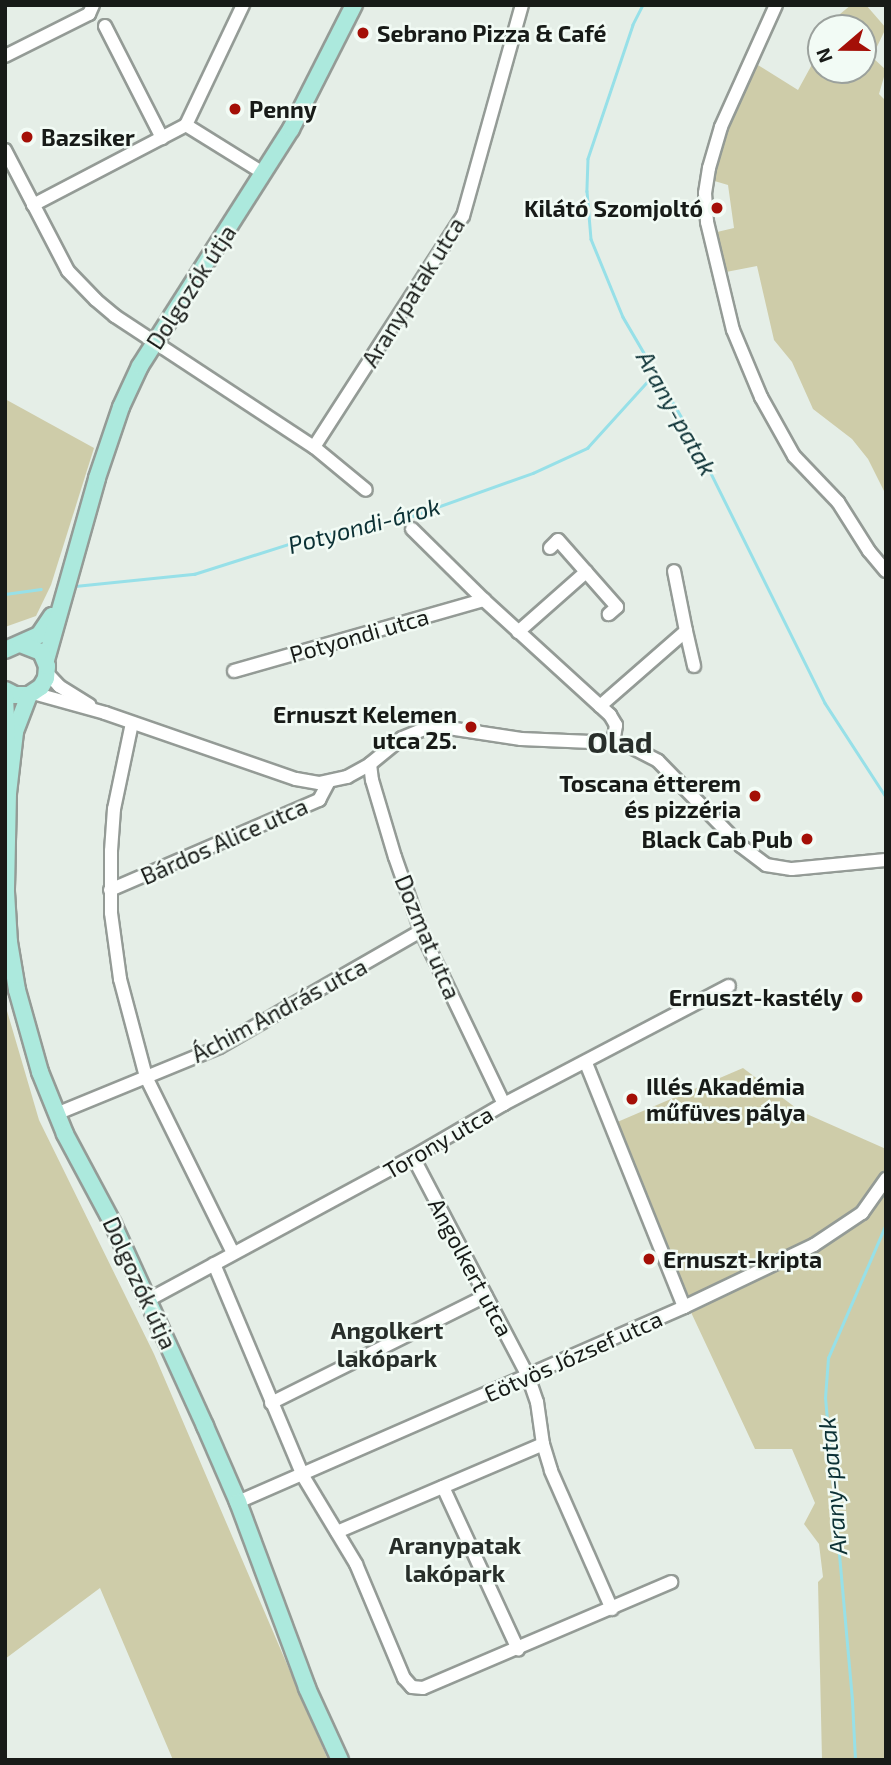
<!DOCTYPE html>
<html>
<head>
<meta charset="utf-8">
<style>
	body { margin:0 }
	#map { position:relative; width:891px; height:1765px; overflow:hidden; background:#e5eee7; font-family:"Exo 2",sans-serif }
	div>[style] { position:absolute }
	.green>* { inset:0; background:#cecca9 }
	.stream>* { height:2.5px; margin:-1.25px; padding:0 1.25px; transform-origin:1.25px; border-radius:1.25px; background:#97e0e8 }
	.roads { filter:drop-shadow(2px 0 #949b96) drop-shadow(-2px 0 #949b96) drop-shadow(0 2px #949b96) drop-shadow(0 -2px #949b96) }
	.minor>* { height:12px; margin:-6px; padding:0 6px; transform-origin:6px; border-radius:6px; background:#fff }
	.major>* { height:16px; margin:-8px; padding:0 8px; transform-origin:8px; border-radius:8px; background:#ace9dd }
	.dots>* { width:19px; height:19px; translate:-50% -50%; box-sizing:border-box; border:4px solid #f2fbf5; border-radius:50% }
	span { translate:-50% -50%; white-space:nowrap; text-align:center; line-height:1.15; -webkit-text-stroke:5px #f2fbf5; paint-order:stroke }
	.poi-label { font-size:23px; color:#181b18; font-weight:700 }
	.left { translate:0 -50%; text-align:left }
	.right { translate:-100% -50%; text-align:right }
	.street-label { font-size:23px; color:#181b18 }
	.water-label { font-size:24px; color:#0c3135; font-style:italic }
	.neighbourhood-label { font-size:24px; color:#282e2a; font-weight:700 }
	.district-label { font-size:30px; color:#282e2a; font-weight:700 }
	.frame { position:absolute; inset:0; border:7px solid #181b18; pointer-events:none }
	.north { position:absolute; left:807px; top:14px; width:70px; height:70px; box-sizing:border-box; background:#f2fbf5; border:2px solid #9ba19d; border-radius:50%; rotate:250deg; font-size:19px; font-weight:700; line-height:28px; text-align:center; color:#181b18 }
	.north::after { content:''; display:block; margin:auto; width:24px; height:32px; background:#a40f07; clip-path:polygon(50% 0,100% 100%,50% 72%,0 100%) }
</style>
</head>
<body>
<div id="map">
	<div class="green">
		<i style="clip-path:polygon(851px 5px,866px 5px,886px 28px,872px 57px,886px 70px,879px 94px,886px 101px,886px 495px,868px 459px,852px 439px,813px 409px,792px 362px,774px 340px,757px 266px,726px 272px,717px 232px,734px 228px,728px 185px,711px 180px,724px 130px,753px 62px,798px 90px,821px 48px,821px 70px,863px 70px,863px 28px,832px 28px,840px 14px)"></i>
		<i style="clip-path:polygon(5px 399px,94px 448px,51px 585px,36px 616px,5px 627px)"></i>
		<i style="clip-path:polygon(5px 1004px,39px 1120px,154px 1354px,328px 1760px,173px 1760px,100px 1588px,5px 1659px)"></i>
		<i style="clip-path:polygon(743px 1068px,800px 1111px,886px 1149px,886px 1760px,822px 1760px,818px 1582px,823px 1577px,819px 1544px,804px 1524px,815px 1503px,792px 1449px,755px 1449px,689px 1308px,615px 1123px)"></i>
	</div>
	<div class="stream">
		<i style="left:643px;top:5px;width:22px;rotate:117deg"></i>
		<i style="left:633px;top:25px;width:141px;rotate:108.6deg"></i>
		<i style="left:588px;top:159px;width:32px;rotate:92deg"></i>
		<i style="left:587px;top:191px;width:48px;rotate:85.2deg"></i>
		<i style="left:591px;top:239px;width:84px;rotate:67.7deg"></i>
		<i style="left:623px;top:317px;width:137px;rotate:59.7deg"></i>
		<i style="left:692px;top:435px;width:299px;rotate:63.6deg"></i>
		<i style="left:825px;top:703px;width:112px;rotate:57deg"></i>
		<i style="left:75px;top:586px;width:120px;rotate:-5.8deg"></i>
		<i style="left:194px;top:574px;width:109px;rotate:-17.6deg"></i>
		<i style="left:298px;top:541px;width:117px;rotate:-12.4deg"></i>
		<i style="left:412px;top:516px;width:128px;rotate:-19.6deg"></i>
		<i style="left:533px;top:473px;width:60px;rotate:-24.8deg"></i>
		<i style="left:587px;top:448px;width:103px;rotate:-47.8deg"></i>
		<i style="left:5px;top:594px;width:36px;rotate:-8deg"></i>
		<i style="left:855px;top:1760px;width:60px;rotate:-92.9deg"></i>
		<i style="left:852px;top:1700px;width:303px;rotate:-95.1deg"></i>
		<i style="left:825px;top:1398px;width:40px;rotate:-85.7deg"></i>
		<i style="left:828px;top:1358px;width:146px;rotate:-66.6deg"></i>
	</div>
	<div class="roads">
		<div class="minor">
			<i style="left:776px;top:5px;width:134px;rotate:114.3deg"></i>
			<i style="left:721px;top:127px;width:43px;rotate:106.3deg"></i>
			<i style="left:709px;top:168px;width:25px;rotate:99deg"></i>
			<i style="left:705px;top:193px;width:29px;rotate:86deg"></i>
			<i style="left:707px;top:222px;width:111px;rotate:76.5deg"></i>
			<i style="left:733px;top:330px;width:73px;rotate:67.3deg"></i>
			<i style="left:761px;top:397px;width:68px;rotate:60.8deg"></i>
			<i style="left:794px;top:456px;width:64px;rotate:46.3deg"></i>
			<i style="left:838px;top:502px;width:58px;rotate:57.7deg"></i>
			<i style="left:869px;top:551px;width:26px;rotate:50deg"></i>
			<i style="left:105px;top:26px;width:126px;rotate:63deg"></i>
			<i style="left:5px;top:56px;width:94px;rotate:-26.6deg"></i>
			<i style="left:89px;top:14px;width:10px;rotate:-66deg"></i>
			<i style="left:186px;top:125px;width:91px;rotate:31.9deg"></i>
			<i style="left:5px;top:150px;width:136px;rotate:62.5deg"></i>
			<i style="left:68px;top:271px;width:40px;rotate:46deg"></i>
			<i style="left:96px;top:300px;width:25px;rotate:40deg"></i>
			<i style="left:115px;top:316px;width:238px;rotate:33.4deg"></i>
			<i style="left:314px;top:447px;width:67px;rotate:39.6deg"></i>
			<i style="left:33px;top:205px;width:173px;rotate:-27.6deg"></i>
			<i style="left:186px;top:125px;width:133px;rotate:-64.6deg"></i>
			<i style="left:314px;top:447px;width:275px;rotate:-57.2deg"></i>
			<i style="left:463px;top:216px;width:219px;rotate:-74.4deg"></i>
			<i style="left:412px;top:529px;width:101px;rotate:44.6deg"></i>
			<i style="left:484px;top:600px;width:171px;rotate:42.4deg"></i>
			<i style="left:610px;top:715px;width:12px;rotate:59deg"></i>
			<i style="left:616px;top:725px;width:18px;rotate:99deg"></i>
			<i style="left:550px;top:548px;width:11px;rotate:-45deg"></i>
			<i style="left:558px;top:540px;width:89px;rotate:48.6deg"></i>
			<i style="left:617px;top:607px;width:11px;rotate:139deg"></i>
			<i style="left:686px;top:631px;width:36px;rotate:77deg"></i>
			<i style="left:518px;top:632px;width:91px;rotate:-41.4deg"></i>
			<i style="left:234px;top:671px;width:260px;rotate:-15.9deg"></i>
			<i style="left:47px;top:673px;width:18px;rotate:47deg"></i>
			<i style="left:59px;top:686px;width:36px;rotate:32deg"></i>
			<i style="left:33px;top:693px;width:75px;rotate:15.5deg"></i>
			<i style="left:105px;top:713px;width:202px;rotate:19.1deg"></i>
			<i style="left:296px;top:779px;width:23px;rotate:10deg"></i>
			<i style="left:319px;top:783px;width:29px;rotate:-12deg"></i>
			<i style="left:347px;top:777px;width:26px;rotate:-29deg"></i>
			<i style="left:370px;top:764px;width:41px;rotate:-39.1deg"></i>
			<i style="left:402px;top:738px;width:27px;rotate:-22deg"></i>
			<i style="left:427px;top:728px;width:15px;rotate:-4deg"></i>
			<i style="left:442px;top:727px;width:80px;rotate:8.6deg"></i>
			<i style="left:521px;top:739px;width:92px;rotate:2.5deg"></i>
			<i style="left:613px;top:743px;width:18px;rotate:13deg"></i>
			<i style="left:631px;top:747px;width:30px;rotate:27deg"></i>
			<i style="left:658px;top:761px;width:119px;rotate:45.7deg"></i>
			<i style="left:741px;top:846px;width:31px;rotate:37deg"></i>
			<i style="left:766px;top:865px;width:26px;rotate:9deg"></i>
			<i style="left:792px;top:869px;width:94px;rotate:-5.5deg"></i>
			<i style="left:600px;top:706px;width:114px;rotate:-41.1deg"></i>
			<i style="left:686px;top:631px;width:61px;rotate:-101.3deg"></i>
			<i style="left:132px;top:723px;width:88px;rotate:101.8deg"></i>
			<i style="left:114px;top:809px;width:42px;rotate:94.1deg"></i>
			<i style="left:111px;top:851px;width:62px;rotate:90deg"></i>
			<i style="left:111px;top:913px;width:67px;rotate:82.2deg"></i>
			<i style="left:120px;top:979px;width:101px;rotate:75.1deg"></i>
			<i style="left:146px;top:1077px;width:196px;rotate:63.7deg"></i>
			<i style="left:370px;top:764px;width:16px;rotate:83deg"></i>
			<i style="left:372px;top:780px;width:80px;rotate:73.4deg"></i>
			<i style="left:395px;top:857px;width:78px;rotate:70.6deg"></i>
			<i style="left:421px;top:931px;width:192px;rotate:64.4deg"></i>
			<i style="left:110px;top:890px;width:228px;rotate:-23.3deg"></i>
			<i style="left:319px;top:800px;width:19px;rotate:-62deg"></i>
			<i style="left:586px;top:1063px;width:263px;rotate:68.1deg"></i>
			<i style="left:56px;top:1114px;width:176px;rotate:-22.3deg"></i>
			<i style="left:219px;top:1047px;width:233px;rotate:-29.9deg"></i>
			<i style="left:413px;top:1157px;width:247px;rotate:62.3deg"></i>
			<i style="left:528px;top:1376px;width:28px;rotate:71deg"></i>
			<i style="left:537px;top:1402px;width:42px;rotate:81.9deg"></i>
			<i style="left:543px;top:1444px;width:28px;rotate:73deg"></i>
			<i style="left:551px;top:1471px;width:151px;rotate:66.2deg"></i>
			<i style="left:214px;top:1264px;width:230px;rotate:67.2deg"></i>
			<i style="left:303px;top:1476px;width:103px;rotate:58.9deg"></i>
			<i style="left:356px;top:1564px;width:124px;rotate:67.2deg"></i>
			<i style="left:404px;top:1678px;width:12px;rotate:48deg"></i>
			<i style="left:412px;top:1687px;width:11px;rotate:5deg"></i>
			<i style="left:423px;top:1688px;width:270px;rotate:-23.1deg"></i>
			<i style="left:148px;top:1300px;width:301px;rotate:-28.4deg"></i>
			<i style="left:413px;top:1157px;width:105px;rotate:-30.2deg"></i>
			<i style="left:504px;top:1104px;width:254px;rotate:-27.7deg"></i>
			<i style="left:271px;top:1403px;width:240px;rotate:-26.5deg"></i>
			<i style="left:443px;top:1487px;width:179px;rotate:65.2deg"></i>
			<i style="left:238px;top:1502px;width:487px;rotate:-23.6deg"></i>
			<i style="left:684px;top:1307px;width:144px;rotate:-25.5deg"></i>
			<i style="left:814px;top:1245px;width:58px;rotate:-33.7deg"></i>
			<i style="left:862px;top:1213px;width:42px;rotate:-54.8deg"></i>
			<i style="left:337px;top:1532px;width:224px;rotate:-23.1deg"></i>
		</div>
		<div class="major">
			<i style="left:5px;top:650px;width:37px;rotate:-24deg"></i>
			<i style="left:39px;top:635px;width:23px;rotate:-56deg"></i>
			<i style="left:46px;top:660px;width:189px;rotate:-74.3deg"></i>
			<i style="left:97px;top:478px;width:75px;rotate:-71.3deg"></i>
			<i style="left:121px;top:407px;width:45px;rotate:-65.1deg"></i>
			<i style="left:140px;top:366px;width:281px;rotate:-57.5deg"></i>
			<i style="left:291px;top:129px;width:139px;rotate:-63.1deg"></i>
			<i style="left:5px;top:690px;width:11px;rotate:27deg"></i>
			<i style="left:15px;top:695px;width:14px"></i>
			<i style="left:29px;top:695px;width:14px;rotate:-34deg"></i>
			<i style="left:41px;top:687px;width:10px;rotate:-61deg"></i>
			<i style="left:46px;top:678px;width:12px;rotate:-85deg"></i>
			<i style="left:47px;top:666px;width:15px;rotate:-113deg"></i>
			<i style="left:41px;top:652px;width:22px;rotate:-159deg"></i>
			<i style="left:29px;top:695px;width:40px;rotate:111deg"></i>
			<i style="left:15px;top:732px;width:61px;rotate:96.5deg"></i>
			<i style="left:8px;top:793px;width:99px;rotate:91.2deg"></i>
			<i style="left:6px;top:892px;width:50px;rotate:86.6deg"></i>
			<i style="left:9px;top:942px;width:49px;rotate:80.5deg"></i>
			<i style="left:17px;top:990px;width:85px;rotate:74.3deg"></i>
			<i style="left:40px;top:1072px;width:67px;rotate:68deg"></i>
			<i style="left:65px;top:1134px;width:102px;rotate:61.9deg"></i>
			<i style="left:113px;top:1224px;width:222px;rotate:65.5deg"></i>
			<i style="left:205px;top:1426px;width:83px;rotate:66.5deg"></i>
			<i style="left:238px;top:1502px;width:198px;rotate:69.6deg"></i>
			<i style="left:307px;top:1688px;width:79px;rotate:65.4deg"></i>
			<i style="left:5px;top:697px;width:41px;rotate:87.2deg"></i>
		</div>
	</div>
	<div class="dots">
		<i style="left:363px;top:33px;background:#a40f07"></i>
		<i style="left:235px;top:109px;background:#a40f07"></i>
		<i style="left:27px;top:137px;background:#a40f07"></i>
		<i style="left:717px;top:208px;background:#a40f07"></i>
		<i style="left:471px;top:727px;background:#a40f07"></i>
		<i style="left:755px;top:796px;background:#a40f07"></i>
		<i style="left:807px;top:839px;background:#a40f07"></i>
		<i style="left:857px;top:997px;background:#a40f07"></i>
		<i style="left:632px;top:1099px;background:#a40f07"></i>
		<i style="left:649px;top:1259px;background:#a40f07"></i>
	</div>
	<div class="poi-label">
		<span class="left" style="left:377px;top:33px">Sebrano Pizza &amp; Café</span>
		<span class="left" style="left:249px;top:109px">Penny</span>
		<span class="left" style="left:41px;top:137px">Bazsiker</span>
		<span class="right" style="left:703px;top:208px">Kilátó Szomjoltó</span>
		<span class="right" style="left:457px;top:727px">Ernuszt Kelemen<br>utca 25.</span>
		<span class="right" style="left:741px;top:796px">Toscana étterem<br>és pizzéria</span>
		<span class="right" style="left:793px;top:839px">Black Cab Pub</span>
		<span class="right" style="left:843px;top:997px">Ernuszt-kastély</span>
		<span class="left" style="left:646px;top:1099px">Illés Akadémia<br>műfüves pálya</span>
		<span class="left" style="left:663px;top:1259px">Ernuszt-kripta</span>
	</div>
	<div class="street-label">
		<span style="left:191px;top:287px;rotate:-57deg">Dolgozók útja</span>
		<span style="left:413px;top:292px;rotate:-58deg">Aranypatak utca</span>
		<span style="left:359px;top:635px;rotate:-16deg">Potyondi utca</span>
		<span style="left:224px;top:841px;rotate:-24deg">Bárdos Alice utca</span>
		<span style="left:428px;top:937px;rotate:67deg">Dozmat utca</span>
		<span style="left:279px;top:1010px;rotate:-28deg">Áchim András utca</span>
		<span style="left:438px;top:1142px;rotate:-30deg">Torony utca</span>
		<span style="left:471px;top:1267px;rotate:62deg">Angolkert utca</span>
		<span style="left:140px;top:1283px;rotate:65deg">Dolgozók útja</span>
		<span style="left:573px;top:1356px;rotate:-24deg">Eötvös József utca</span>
	</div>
	<div class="water-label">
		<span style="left:677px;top:413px;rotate:61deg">Arany-patak</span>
		<span style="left:364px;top:525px;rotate:-15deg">Potyondi-árok</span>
		<span style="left:832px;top:1486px;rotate:-95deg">Arany-patak</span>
	</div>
	<div class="neighbourhood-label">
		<span style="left:387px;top:1344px">Angolkert<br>lakópark</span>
		<span style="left:455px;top:1559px">Aranypatak<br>lakópark</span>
	</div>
	<div class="district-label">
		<span style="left:620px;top:741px">Olad</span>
	</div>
	<div class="frame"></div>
	<div class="north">N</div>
</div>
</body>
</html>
